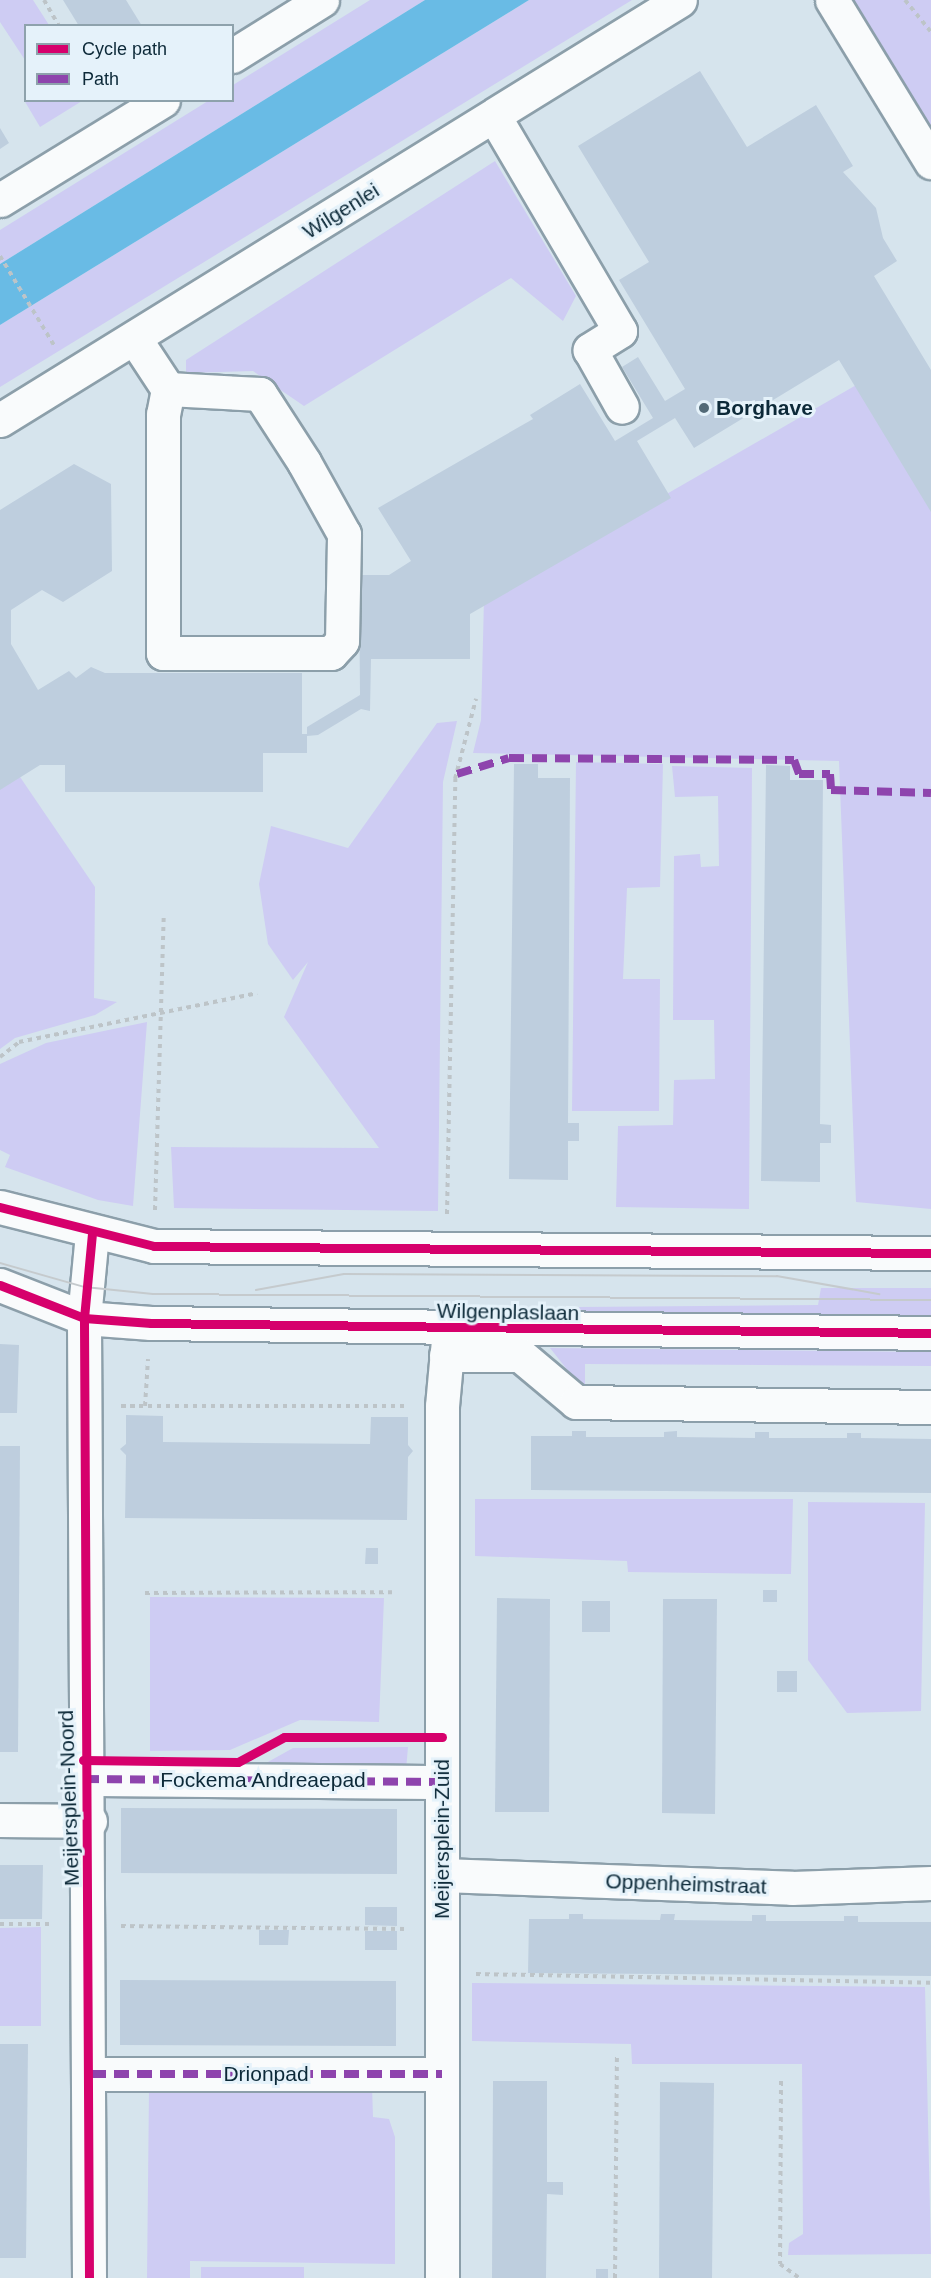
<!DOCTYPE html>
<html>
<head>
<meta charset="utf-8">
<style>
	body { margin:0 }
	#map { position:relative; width:931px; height:2278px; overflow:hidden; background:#d6e4ed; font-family:Arial,sans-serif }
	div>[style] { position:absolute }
	.green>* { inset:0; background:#ceccf3 }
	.water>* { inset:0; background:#69bbe5 }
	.building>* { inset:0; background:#becede }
	.path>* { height:4px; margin-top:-2px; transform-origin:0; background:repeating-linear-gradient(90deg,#bdc4c8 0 4.5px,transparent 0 9px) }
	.roads { filter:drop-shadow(2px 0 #8c9faa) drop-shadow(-2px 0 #8c9faa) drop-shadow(0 2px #8c9faa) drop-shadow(0 -2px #8c9faa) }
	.minor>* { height:33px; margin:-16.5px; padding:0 16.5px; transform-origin:16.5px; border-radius:16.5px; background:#f9fbfc }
	.tram>* { height:1.5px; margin:-0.75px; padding:0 0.75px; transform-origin:0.75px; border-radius:0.75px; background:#c5cacd }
	.quiet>* { height:8px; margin-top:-4px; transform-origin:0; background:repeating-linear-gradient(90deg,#8e44ad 0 15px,transparent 0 23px) }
	.cycleway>* { height:9px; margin:-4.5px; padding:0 4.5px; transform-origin:4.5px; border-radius:4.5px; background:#d6006c }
	.dots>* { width:16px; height:16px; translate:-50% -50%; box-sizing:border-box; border:3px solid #e5f2fa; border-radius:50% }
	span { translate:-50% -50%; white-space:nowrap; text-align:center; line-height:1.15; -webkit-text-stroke:6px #e5f2fa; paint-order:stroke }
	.street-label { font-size:21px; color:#0c2938 }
	.poi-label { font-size:21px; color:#0c2938; font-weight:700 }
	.left { translate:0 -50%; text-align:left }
	.legend { position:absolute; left:24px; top:24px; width:210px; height:78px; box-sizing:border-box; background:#e5f2fa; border:2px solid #8ea2ac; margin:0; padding:8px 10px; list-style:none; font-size:18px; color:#0c2938 }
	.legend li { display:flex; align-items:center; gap:12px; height:30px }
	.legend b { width:30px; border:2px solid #8ea2ac }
</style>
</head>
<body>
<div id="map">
	<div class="green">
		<i style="clip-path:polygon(0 0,33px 0,49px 25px,26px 26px,25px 60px,0 22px)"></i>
		<i style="clip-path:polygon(370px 0,425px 0,0 264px,0 230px,208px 101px,232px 100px,233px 85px)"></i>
		<i style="clip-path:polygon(529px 0,632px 0,0 387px,0 325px)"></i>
		<i style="clip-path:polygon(853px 0,931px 0,931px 130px)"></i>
		<i style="clip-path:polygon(25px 99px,26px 100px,82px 101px,40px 127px,24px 100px)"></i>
		<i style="clip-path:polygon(495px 161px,576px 296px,563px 321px,511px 278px,304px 406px,253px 371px,186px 373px,186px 360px)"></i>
		<i style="clip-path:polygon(858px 384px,931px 500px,931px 1209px,856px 1202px,839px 761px,473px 753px,481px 720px,484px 599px)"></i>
		<i style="clip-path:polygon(457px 721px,443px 782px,438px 1211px,174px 1208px,171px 1147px,379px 1148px,284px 1017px,308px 962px,293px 980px,268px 944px,259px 884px,271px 826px,348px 848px,437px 723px)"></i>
		<i style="clip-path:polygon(576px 762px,663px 764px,660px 887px,627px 888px,623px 979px,660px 979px,659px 1111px,572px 1111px)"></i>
		<i style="clip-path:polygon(672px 766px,752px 768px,749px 1209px,616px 1207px,618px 1126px,673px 1125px,674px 1080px,715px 1079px,714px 1020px,673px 1020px,674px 856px,700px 854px,701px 867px,719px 866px,718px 796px,675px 797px)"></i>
		<i style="clip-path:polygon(18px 774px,95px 887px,94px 998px,117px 1002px,95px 1015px,15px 1038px,0 1049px,0 784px)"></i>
		<i style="clip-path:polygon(147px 1022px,133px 1206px,98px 1200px,5px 1167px,10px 1155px,0 1150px,0 1064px,46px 1043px)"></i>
		<i style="clip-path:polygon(821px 1288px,931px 1288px,931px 1321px,579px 1319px,579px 1307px,818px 1305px)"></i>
		<i style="clip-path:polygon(550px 1348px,931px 1352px,931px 1366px,585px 1364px,585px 1392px)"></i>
		<i style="clip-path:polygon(475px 1499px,793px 1499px,791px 1574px,628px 1572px,627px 1561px,475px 1556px)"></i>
		<i style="clip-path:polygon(808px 1502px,925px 1503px,921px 1711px,847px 1713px,808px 1660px)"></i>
		<i style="clip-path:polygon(150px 1597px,384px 1598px,379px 1722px,300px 1720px,230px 1750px,150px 1751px)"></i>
		<i style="clip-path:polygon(408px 1747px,406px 1770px,250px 1772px,293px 1748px)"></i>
		<i style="clip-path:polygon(41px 1927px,41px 2026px,0 2026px,0 1928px)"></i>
		<i style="clip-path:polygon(472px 1983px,925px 1987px,931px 2254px,788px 2255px,789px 2243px,803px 2234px,802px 2064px,632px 2064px,631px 2044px,472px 2041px)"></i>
		<i style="clip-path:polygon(372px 2086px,373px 2117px,389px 2119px,395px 2137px,395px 2264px,190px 2261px,190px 2278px,147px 2278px,149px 2089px)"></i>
		<i style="clip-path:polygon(201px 2267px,304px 2267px,304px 2278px,201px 2278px)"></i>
	</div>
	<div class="water">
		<i style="clip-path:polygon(425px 0,529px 0,0 325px,0 264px)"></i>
	</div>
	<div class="building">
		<i style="clip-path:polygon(63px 0,126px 0,142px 26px,79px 26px)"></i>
		<i style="clip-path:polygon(700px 71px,747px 147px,816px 105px,853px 166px,843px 172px,876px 208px,883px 238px,897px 261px,874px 276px,931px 370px,931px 512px,839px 360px,694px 448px,675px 418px,637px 441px,671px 498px,470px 614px,470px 659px,371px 659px,370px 711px,361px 709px,318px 735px,307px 736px,307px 753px,263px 753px,263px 792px,65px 792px,65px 765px,40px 765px,0 790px,0 510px,74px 464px,111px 484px,112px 571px,63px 602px,42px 590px,11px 610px,11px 644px,38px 690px,69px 671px,76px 678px,91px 667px,105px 673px,302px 673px,302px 734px,307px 734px,307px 727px,360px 695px,359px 575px,389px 575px,411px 561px,378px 508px,533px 419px,530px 415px,580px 384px,615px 441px,653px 418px,622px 367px,638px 357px,665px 401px,685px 389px,619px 280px,649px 262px,578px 146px)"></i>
		<i style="clip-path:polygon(0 128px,9px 143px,0 149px)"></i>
		<i style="clip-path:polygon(514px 764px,538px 764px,538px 778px,570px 778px,568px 1123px,579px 1123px,579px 1141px,568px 1141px,568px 1180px,509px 1179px)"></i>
		<i style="clip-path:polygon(766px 765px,790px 766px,790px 780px,823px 780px,820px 1124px,831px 1125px,831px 1143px,820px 1143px,820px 1182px,761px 1181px)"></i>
		<i style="clip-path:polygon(0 1344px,19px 1345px,17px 1413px,0 1413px)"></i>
		<i style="clip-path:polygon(126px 1415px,163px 1416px,163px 1442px,370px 1444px,371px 1417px,408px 1417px,408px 1445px,413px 1451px,408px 1457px,407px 1520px,125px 1518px,126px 1455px,120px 1449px,126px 1444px)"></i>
		<i style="clip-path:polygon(572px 1431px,586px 1431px,586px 1437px,664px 1437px,664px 1432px,677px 1431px,677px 1437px,755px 1438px,755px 1432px,769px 1432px,769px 1438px,847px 1438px,847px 1433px,861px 1433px,861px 1438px,931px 1439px,931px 1493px,531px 1490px,531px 1436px,572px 1436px)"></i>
		<i style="clip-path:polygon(0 1446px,20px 1446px,18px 1752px,0 1752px)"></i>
		<i style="clip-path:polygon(366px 1548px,378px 1548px,378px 1564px,365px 1564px)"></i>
		<i style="clip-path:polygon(763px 1590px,777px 1590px,777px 1602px,763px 1602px)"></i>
		<i style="clip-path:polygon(497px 1598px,550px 1599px,549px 1812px,495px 1812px)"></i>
		<i style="clip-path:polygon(663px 1599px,717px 1599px,715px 1814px,662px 1813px)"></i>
		<i style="clip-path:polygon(582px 1601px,610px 1601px,610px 1632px,582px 1632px)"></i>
		<i style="clip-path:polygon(777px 1671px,797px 1671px,797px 1692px,777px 1692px)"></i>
		<i style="clip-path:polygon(121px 1808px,397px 1809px,397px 1874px,121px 1873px)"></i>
		<i style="clip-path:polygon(0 1865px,43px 1865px,42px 1919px,0 1919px)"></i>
		<i style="clip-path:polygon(365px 1907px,397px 1907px,397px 1926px,365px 1925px)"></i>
		<i style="clip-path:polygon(569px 1914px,583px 1914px,583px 1919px,660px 1920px,661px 1914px,675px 1914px,674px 1920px,752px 1921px,752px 1915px,766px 1915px,766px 1921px,844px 1921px,844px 1916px,858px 1916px,858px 1922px,931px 1922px,931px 1976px,528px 1973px,529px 1919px,569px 1919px)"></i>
		<i style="clip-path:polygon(259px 1930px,289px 1930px,288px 1945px,259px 1945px)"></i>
		<i style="clip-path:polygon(365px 1931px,397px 1931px,397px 1950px,365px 1950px)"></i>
		<i style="clip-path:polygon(120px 1980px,396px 1981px,396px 2046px,120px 2045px)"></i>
		<i style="clip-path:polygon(0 2044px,28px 2044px,26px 2258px,0 2258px)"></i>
		<i style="clip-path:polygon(493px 2081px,547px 2081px,547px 2182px,563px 2182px,563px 2195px,547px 2194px,546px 2278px,492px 2278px)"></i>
		<i style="clip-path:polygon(660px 2082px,714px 2083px,712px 2278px,659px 2278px)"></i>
		<i style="clip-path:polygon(596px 2269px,608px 2269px,608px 2278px,596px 2278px)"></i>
	</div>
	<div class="path">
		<i style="left:44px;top:0;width:30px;rotate:60deg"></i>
		<i style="left:905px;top:0;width:41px;rotate:50.9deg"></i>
		<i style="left:0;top:256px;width:104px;rotate:58.8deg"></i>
		<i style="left:0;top:1057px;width:24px;rotate:-38deg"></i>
		<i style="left:19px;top:1042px;width:243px;rotate:-11.6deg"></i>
		<i style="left:155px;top:1210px;width:296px;rotate:-88.3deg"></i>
		<i style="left:447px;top:1214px;width:435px;rotate:-88.9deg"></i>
		<i style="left:455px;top:779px;width:83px;rotate:-75.3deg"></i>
		<i style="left:121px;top:1406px;width:286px"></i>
		<i style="left:145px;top:1406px;width:47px;rotate:-86.3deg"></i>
		<i style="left:145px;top:1593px;width:247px;rotate:-0.2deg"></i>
		<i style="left:0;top:1924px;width:53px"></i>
		<i style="left:121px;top:1926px;width:287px;rotate:0.6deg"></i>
		<i style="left:476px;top:1974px;width:455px;rotate:1.1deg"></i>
		<i style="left:781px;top:2081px;width:183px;rotate:90.3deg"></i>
		<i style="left:780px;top:2264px;width:24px;rotate:36deg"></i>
		<i style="left:615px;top:2278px;width:221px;rotate:-89.5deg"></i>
	</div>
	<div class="roads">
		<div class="minor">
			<i style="left:832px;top:0;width:190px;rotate:58.6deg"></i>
			<i style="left:232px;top:56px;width:106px;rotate:-31.9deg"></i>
			<i style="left:494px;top:116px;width:249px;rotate:59.6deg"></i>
			<i style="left:620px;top:331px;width:36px;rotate:148deg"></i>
			<i style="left:590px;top:350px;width:65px;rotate:60.7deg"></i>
			<i style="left:0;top:200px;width:191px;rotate:-31.5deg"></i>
			<i style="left:135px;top:339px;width:60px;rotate:56.6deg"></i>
			<i style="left:168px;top:389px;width:25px;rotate:101deg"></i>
			<i style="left:163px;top:414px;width:239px;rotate:90deg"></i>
			<i style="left:163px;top:653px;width:168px"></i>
			<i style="left:331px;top:653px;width:16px;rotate:-47deg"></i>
			<i style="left:342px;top:641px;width:107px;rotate:-88.9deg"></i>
			<i style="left:344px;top:534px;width:82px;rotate:-119.1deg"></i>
			<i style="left:304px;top:462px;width:81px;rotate:-122.9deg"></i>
			<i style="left:260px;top:394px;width:92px;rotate:-176.9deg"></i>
			<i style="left:0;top:420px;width:799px;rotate:-31.7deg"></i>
			<i style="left:0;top:1207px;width:159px;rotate:14.2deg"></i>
			<i style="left:154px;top:1246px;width:777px;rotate:0.52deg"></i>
			<i style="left:0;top:1285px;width:90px;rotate:21.4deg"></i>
			<i style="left:84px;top:1318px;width:67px;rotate:4.3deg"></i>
			<i style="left:151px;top:1323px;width:780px;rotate:0.73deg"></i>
			<i style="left:446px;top:1355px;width:74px"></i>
			<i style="left:520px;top:1355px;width:73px;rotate:40deg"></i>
			<i style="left:576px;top:1402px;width:355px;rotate:0.8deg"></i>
			<i style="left:84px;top:1779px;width:358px;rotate:0.5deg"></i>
			<i style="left:0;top:1820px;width:90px;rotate:0.6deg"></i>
			<i style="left:442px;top:1875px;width:350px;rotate:2.1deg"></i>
			<i style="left:792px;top:1888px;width:139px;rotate:-2.1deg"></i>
			<i style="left:91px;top:2074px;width:351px"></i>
			<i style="left:89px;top:2278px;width:960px;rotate:-90.3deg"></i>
			<i style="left:84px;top:1318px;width:84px;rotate:-84.6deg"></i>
			<i style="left:442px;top:2278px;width:872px;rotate:-90deg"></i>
			<i style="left:442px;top:1406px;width:77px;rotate:-84.8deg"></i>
		</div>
	</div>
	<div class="tram">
		<i style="left:0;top:1263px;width:88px;rotate:15.8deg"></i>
		<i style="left:85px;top:1287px;width:68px;rotate:5.9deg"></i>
		<i style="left:153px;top:1294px;width:778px;rotate:0.44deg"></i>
		<i style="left:256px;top:1290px;width:89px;rotate:-10.3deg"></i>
		<i style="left:344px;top:1274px;width:433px;rotate:0.3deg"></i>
		<i style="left:777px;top:1276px;width:104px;rotate:10deg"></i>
	</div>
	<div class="quiet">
		<i style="left:457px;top:774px;width:54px;rotate:-17.1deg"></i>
		<i style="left:509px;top:758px;width:285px;rotate:0.4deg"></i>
		<i style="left:794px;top:760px;width:15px;rotate:70deg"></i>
		<i style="left:799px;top:774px;width:31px"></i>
		<i style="left:830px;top:774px;width:16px;rotate:86deg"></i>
		<i style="left:831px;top:790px;width:100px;rotate:1.7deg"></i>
		<i style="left:84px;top:1779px;width:358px;rotate:0.5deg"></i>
		<i style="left:91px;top:2074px;width:351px"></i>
	</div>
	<div class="cycleway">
		<i style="left:0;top:1207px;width:159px;rotate:14.2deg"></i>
		<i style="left:154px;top:1246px;width:777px;rotate:0.52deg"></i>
		<i style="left:0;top:1285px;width:90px;rotate:21.4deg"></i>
		<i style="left:84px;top:1318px;width:67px;rotate:4.3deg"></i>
		<i style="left:151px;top:1323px;width:780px;rotate:0.73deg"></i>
		<i style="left:83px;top:1760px;width:155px;rotate:0.7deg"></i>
		<i style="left:238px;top:1762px;width:52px;rotate:-28.5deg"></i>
		<i style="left:284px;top:1737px;width:158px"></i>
		<i style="left:89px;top:2278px;width:960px;rotate:-90.3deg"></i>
		<i style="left:84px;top:1318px;width:84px;rotate:-84.6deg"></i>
	</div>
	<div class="dots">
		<i style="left:704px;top:408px;background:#536a77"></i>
	</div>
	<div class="street-label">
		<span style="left:341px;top:211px;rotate:-32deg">Wilgenlei</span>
		<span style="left:508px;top:1312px;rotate:1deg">Wilgenplaslaan</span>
		<span style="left:263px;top:1780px">Fockema Andreaepad</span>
		<span style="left:69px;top:1798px;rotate:-92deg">Meijersplein-Noord</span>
		<span style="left:442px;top:1839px;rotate:-90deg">Meijersplein-Zuid</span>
		<span style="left:686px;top:1884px;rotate:2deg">Oppenheimstraat</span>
		<span style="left:266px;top:2074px">Drionpad</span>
	</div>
	<div class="poi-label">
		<span class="left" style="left:716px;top:408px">Borghave</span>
	</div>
	<ul class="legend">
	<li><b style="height:8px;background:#d6006c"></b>Cycle path</li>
	<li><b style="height:8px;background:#8e44ad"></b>Path</li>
	</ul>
</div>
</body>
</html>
